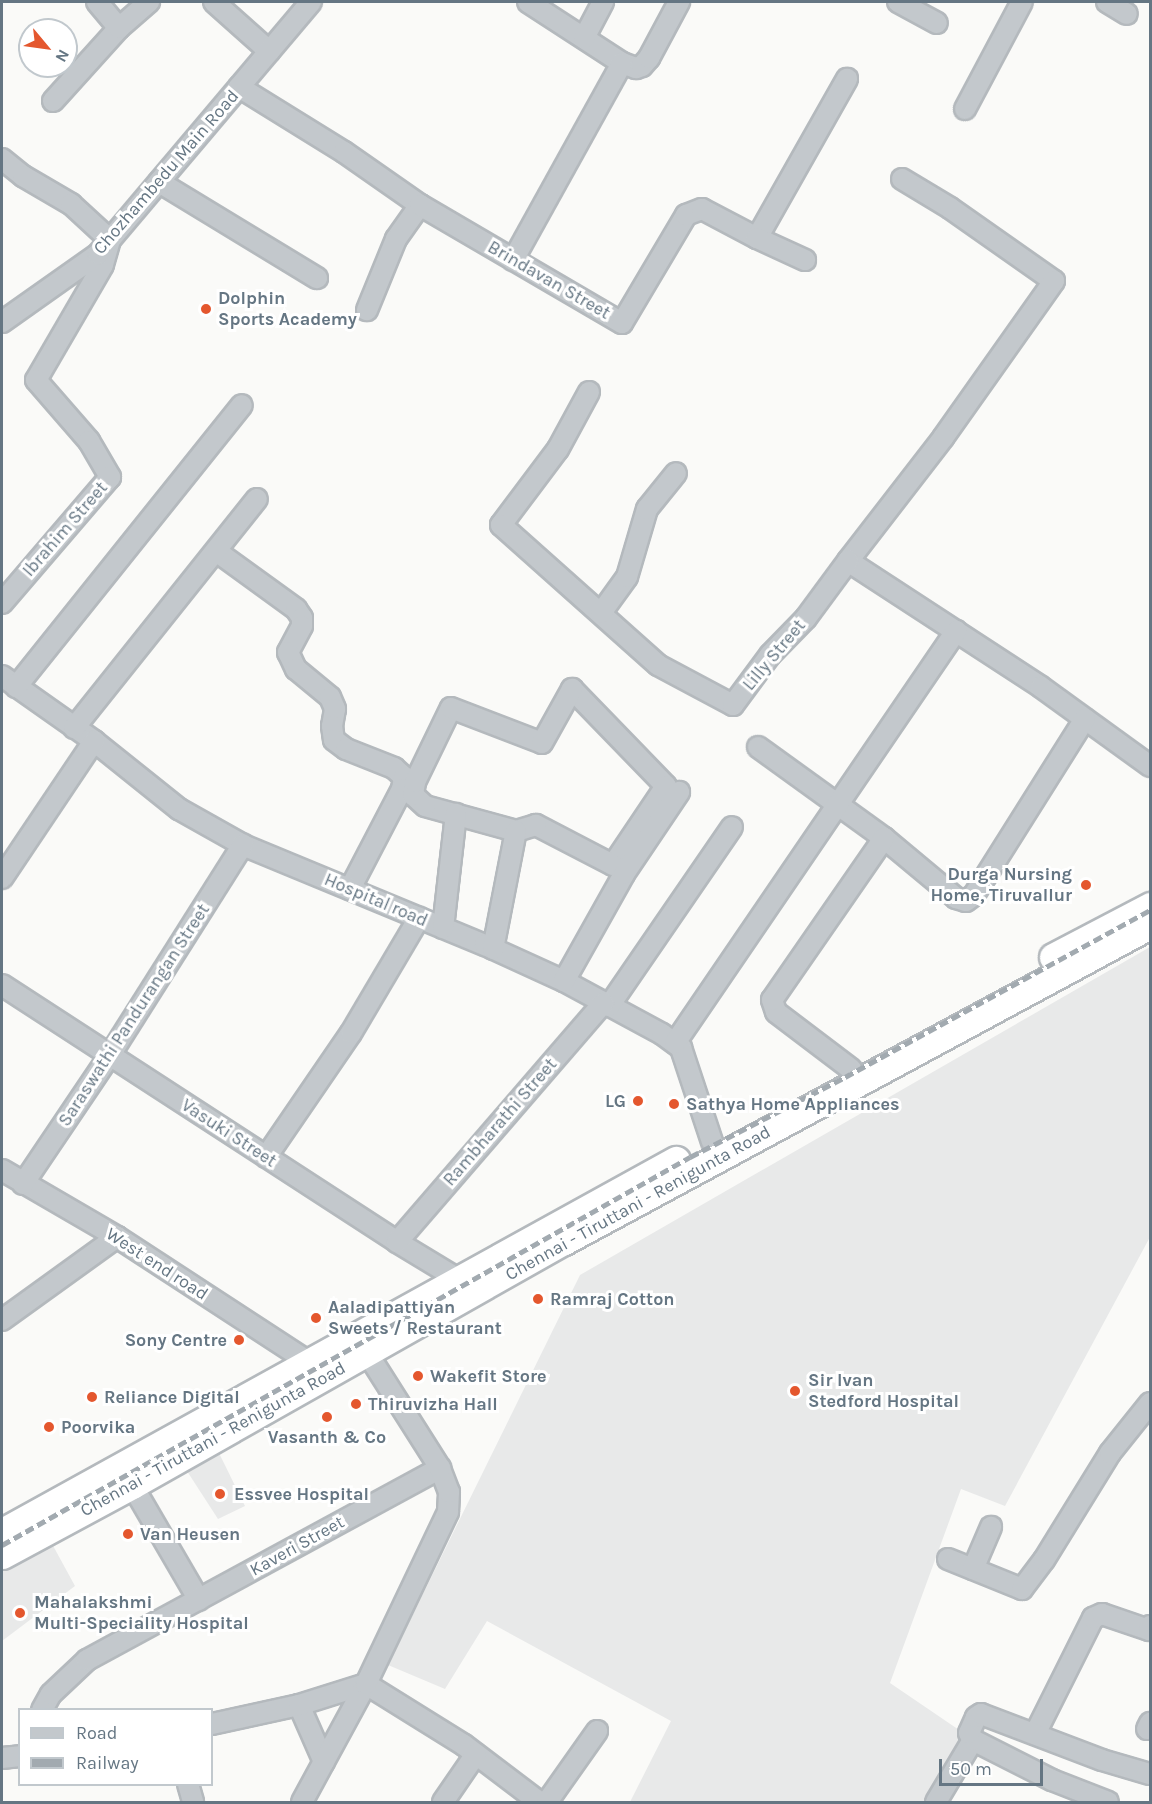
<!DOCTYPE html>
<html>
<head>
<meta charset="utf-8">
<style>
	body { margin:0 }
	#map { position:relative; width:1152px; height:1804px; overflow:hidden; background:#fafaf8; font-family:Karla,sans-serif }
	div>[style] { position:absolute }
	.built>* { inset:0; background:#e8e9e9 }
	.roads { filter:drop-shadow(2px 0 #b4b9bd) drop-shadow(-2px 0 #b4b9bd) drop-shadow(0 2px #b4b9bd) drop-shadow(0 -2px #b4b9bd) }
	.minor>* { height:20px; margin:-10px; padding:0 10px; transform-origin:10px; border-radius:10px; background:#c3c8cc }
	.highway>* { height:27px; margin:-13.5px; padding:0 13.5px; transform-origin:13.5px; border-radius:13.5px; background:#fff }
	.rail>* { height:4.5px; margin-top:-2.25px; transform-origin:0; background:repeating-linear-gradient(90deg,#a2aab0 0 9px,transparent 0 13.5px) }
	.dots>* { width:16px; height:16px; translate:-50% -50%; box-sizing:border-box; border:3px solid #fff; border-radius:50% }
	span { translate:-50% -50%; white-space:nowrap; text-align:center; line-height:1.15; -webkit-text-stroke:6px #fff; paint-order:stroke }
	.street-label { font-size:18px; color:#657683 }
	.poi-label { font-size:18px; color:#657683; font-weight:700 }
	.left { translate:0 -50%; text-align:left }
	.right { translate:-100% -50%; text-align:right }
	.frame { position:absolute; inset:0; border:3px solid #657683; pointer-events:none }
	.legend { position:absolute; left:18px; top:1708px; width:195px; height:78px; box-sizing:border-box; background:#fff; border:2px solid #c1c8cd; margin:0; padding:8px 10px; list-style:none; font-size:18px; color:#657683 }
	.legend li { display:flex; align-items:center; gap:12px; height:30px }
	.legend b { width:30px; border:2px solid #c1c8cd }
	.north { position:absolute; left:18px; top:18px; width:60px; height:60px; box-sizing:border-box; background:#fff; border:2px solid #c1c8cd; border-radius:50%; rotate:119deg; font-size:16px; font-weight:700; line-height:24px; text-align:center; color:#657683 }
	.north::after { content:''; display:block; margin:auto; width:21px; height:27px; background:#e4572e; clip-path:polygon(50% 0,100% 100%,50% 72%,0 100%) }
	.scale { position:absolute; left:939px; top:1759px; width:104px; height:27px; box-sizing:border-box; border:3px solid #657683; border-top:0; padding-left:8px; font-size:18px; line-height:21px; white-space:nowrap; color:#657683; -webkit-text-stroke:4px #fff; paint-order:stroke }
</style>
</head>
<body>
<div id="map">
	<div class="built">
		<i style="clip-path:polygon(1150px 947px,1150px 1237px,1005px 1506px,961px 1489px,890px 1683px,965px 1734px,926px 1802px,630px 1802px,671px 1721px,487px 1621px,445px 1689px,388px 1665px,580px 1275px)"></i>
		<i style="clip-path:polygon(218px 1451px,245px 1506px,218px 1519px,185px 1468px)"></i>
		<i style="clip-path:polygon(51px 1542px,75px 1586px,2px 1641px,2px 1569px)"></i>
	</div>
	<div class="roads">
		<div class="minor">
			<i style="left:97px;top:2px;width:34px;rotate:50deg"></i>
			<i style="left:214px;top:2px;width:74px;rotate:41.7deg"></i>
			<i style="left:528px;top:2px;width:112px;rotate:33deg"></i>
			<i style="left:622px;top:63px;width:15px;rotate:20deg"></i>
			<i style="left:636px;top:68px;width:6px;rotate:-18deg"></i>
			<i style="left:642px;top:66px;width:11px;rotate:-49deg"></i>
			<i style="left:649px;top:58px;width:64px;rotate:-61.8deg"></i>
			<i style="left:898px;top:2px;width:44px;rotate:28.3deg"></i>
			<i style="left:1107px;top:2px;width:23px;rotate:31deg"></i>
			<i style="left:584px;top:38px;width:41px;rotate:-62.2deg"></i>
			<i style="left:239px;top:87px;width:123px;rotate:31.8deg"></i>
			<i style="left:344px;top:152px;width:93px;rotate:34.9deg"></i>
			<i style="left:420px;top:205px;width:42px;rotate:125.2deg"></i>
			<i style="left:396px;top:239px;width:77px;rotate:112.2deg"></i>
			<i style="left:53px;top:101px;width:98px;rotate:-47.9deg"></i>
			<i style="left:119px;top:28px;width:40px;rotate:-41deg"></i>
			<i style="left:965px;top:109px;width:121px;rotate:-62deg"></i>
			<i style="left:2px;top:159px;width:27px;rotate:39deg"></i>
			<i style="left:23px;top:176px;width:56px;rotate:30.3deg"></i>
			<i style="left:71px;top:204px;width:53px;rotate:42.7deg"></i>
			<i style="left:110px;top:240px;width:26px;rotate:106deg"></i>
			<i style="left:103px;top:265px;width:133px;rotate:120.2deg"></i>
			<i style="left:36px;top:380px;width:81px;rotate:49deg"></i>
			<i style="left:89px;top:441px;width:42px;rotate:59.7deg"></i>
			<i style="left:110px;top:477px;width:166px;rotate:130.6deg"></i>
			<i style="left:902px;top:179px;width:56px;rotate:31.1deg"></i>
			<i style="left:950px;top:208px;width:127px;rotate:35.1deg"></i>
			<i style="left:1054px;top:281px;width:192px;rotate:125.3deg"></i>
			<i style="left:943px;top:438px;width:155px;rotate:127.7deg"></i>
			<i style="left:848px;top:561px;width:230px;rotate:33.1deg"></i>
			<i style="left:1041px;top:687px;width:135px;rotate:35.9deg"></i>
			<i style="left:159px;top:182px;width:185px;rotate:31.3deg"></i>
			<i style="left:420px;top:205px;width:234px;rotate:30.3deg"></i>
			<i style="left:622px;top:323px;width:126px;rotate:-59.3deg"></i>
			<i style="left:686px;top:215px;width:17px;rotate:-21deg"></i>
			<i style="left:702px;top:209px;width:62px;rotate:27.8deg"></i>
			<i style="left:757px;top:238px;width:183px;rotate:-60.5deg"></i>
			<i style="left:757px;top:238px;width:53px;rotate:24.6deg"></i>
			<i style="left:513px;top:260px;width:225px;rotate:-61deg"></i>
			<i style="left:2px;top:322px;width:118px;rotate:-35.3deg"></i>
			<i style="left:98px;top:254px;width:330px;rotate:-49.8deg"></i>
			<i style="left:589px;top:392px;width:65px;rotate:118.5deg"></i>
			<i style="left:558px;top:449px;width:95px;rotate:126.9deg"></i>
			<i style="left:501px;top:525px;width:210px;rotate:41.7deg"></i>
			<i style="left:658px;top:665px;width:85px;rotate:28.1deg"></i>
			<i style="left:733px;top:705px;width:62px;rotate:-53.5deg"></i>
			<i style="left:770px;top:655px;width:52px;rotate:-45.8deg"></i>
			<i style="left:806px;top:618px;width:71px;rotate:-53.6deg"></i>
			<i style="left:216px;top:551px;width:99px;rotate:35.9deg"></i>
			<i style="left:296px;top:609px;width:11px;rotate:56deg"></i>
			<i style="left:302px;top:618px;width:8px;rotate:90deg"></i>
			<i style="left:302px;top:626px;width:30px;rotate:118deg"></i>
			<i style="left:288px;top:652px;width:19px;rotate:65deg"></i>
			<i style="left:296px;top:669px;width:44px;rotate:39.5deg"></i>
			<i style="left:330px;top:697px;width:13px;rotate:67deg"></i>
			<i style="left:335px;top:709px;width:17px;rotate:100deg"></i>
			<i style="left:332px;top:726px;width:14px;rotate:82deg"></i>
			<i style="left:334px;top:740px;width:15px;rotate:37deg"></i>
			<i style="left:346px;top:749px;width:52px;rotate:21.6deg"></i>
			<i style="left:394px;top:768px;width:13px;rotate:42deg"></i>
			<i style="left:404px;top:777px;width:12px;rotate:99deg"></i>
			<i style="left:402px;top:789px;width:113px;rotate:117.5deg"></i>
			<i style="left:601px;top:613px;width:44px;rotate:-54.2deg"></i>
			<i style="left:627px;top:577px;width:71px;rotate:-73.6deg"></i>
			<i style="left:647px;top:509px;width:46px;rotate:-51.1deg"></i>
			<i style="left:2px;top:676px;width:113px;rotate:35.2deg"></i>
			<i style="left:94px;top:741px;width:109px;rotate:38.7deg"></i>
			<i style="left:179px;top:809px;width:73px;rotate:29.4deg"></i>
			<i style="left:243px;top:845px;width:262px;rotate:22.5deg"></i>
			<i style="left:485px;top:945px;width:87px;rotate:24.5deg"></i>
			<i style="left:564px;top:981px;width:111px;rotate:28.4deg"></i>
			<i style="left:662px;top:1034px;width:24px;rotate:36deg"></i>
			<i style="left:681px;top:1048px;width:99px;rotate:71.7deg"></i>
			<i style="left:16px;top:687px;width:361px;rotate:-51.3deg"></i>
			<i style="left:572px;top:689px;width:135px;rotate:45.9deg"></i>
			<i style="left:666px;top:786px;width:95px;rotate:123.9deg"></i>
			<i style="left:613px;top:865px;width:87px;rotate:-152.5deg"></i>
			<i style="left:536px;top:825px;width:21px;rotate:163deg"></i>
			<i style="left:516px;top:831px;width:94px;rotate:-164.6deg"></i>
			<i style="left:425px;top:806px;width:16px;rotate:-137deg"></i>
			<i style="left:413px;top:795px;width:13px;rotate:-81deg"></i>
			<i style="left:415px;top:782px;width:82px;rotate:-64.1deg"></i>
			<i style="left:451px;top:708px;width:97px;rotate:21deg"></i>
			<i style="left:542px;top:743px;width:62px;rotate:-60.9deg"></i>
			<i style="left:74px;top:728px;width:293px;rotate:-51.4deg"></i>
			<i style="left:758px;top:747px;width:155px;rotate:35.8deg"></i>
			<i style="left:884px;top:838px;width:94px;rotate:39.8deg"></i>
			<i style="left:956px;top:898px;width:10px;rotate:17deg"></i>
			<i style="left:966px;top:901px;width:10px;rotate:-37deg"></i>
			<i style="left:974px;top:895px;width:208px;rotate:-57.8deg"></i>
			<i style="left:2px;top:878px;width:165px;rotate:-56.1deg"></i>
			<i style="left:443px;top:928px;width:115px;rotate:-83.5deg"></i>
			<i style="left:493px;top:949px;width:120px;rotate:-79deg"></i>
			<i style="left:564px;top:981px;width:123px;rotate:-60.7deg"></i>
			<i style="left:624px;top:874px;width:99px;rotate:-56.1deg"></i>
			<i style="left:2px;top:985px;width:471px;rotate:33deg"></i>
			<i style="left:397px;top:1242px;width:71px;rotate:31.2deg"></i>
			<i style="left:458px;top:1279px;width:12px;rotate:55deg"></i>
			<i style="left:609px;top:1006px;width:217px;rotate:-55.5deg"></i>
			<i style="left:675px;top:1043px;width:499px;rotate:-55.7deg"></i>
			<i style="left:851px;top:1069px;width:94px;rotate:-142.8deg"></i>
			<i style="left:776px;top:1012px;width:13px;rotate:-108deg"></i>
			<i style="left:772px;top:1000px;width:197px;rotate:-55.3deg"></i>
			<i style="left:266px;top:1157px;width:150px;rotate:-55.6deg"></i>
			<i style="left:351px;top:1033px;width:134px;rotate:-59.4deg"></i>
			<i style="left:2px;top:1170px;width:133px;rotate:30.2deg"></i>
			<i style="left:117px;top:1237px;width:230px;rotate:33.1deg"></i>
			<i style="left:310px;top:1363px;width:11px;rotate:63deg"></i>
			<i style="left:23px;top:1184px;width:156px;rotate:-56deg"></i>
			<i style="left:110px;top:1055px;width:249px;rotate:-57.7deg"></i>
			<i style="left:397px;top:1242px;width:316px;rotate:-49.2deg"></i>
			<i style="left:2px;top:1320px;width:142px;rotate:-35.8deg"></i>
			<i style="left:132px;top:1485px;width:133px;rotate:59.8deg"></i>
			<i style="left:948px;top:1559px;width:80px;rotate:22.1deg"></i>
			<i style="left:1022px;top:1589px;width:36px;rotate:-53deg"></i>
			<i style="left:1044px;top:1560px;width:126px;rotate:-58.3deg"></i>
			<i style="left:1110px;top:1453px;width:64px;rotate:-51.3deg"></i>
			<i style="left:973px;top:1569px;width:46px;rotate:-66.8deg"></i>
			<i style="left:299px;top:1705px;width:62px;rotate:66.3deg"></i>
			<i style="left:42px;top:1710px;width:18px;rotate:-61deg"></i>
			<i style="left:51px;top:1694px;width:50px;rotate:-43.4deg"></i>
			<i style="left:87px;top:1660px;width:402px;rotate:-28.5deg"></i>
			<i style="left:212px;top:1724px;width:89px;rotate:-12.3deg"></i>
			<i style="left:299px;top:1705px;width:70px;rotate:-17.4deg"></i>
			<i style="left:366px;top:1684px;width:115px;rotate:31.9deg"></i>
			<i style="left:464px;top:1745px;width:94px;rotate:37.2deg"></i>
			<i style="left:1147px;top:1729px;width:7px;rotate:-63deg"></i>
			<i style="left:1035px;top:1734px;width:130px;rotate:-63.4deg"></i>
			<i style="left:1093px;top:1618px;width:10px;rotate:-24deg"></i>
			<i style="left:1102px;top:1614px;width:50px;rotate:18.8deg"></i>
			<i style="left:1149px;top:1630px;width:4px;rotate:-76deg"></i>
			<i style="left:973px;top:1740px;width:89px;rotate:26.9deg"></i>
			<i style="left:1052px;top:1780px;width:60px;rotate:21.4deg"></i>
			<i style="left:2px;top:1758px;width:18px;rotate:-6deg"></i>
			<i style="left:188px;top:1784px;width:19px;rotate:74deg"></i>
			<i style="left:302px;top:1802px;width:134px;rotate:-61.5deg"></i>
			<i style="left:366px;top:1684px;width:191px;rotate:-64.5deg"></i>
			<i style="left:448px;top:1512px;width:20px;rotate:-87deg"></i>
			<i style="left:449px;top:1492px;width:26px;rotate:-111deg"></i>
			<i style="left:440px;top:1468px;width:136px;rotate:-122.4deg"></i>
			<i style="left:443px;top:1802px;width:58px;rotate:-55.5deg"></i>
			<i style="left:547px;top:1802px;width:87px;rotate:-54.8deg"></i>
			<i style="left:936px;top:1802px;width:72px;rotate:-59.2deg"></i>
			<i style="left:973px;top:1740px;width:8px;rotate:-120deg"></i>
			<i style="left:969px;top:1733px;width:17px;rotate:-66deg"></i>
			<i style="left:976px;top:1717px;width:6px;rotate:-31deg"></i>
			<i style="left:981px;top:1714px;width:129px;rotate:20.8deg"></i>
			<i style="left:1102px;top:1760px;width:50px;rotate:16.3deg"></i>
		</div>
		<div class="highway">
			<i style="left:1053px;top:957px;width:110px;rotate:-27.7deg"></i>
			<i style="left:2px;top:1532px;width:770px;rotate:-28.9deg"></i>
			<i style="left:2px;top:1555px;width:148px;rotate:-28.3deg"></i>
			<i style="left:132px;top:1485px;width:496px;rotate:-29.5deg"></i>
			<i style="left:564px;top:1241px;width:666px;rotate:-28.34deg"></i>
		</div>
	</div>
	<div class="rail">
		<i style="left:2px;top:1545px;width:790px;rotate:-29.42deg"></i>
		<i style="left:690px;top:1157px;width:174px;rotate:-27.3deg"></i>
		<i style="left:845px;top:1077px;width:348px;rotate:-28.7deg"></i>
	</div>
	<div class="dots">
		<i style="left:206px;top:309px;background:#e4572e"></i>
		<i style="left:1086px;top:885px;background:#e4572e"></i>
		<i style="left:638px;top:1101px;background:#e4572e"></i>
		<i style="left:674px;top:1104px;background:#e4572e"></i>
		<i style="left:538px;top:1299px;background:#e4572e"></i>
		<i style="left:316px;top:1318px;background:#e4572e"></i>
		<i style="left:239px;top:1340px;background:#e4572e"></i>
		<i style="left:418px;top:1376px;background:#e4572e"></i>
		<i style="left:795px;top:1391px;background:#e4572e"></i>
		<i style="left:92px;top:1397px;background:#e4572e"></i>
		<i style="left:356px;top:1404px;background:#e4572e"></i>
		<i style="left:327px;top:1417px;background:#e4572e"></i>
		<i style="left:49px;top:1427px;background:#e4572e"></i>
		<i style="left:220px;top:1494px;background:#e4572e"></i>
		<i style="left:128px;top:1534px;background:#e4572e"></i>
		<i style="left:20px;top:1613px;background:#e4572e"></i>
	</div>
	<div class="street-label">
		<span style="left:166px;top:172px;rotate:-49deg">Chozhambedu Main Road</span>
		<span style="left:549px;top:280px;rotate:30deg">Brindavan Street</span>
		<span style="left:65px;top:529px;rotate:-49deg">Ibrahim Street</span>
		<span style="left:774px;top:655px;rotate:-50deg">Lilly Street</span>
		<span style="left:376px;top:900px;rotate:23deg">Hospital road</span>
		<span style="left:134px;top:1015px;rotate:-57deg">Saraswathi Pandurangan Street</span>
		<span style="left:500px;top:1122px;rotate:-49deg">Rambharathi Street</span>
		<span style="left:229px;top:1133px;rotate:33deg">Vasuki Street</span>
		<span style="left:638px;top:1203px;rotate:-29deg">Chennai - Tiruttani - Renigunta Road</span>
		<span style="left:157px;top:1264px;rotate:33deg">West end road</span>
		<span style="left:213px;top:1439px;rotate:-29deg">Chennai - Tiruttani - Renigunta Road</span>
		<span style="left:297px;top:1546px;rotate:-29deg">Kaveri Street</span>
	</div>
	<div class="poi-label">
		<span class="left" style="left:218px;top:309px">Dolphin<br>Sports Academy</span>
		<span class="right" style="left:1072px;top:885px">Durga Nursing<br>Home, Tiruvallur</span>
		<span class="right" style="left:626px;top:1101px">LG</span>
		<span class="left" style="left:686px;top:1104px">Sathya Home Appliances</span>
		<span class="left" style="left:550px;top:1299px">Ramraj Cotton</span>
		<span class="left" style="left:328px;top:1318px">Aaladipattiyan<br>Sweets / Restaurant</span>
		<span class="right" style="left:227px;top:1340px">Sony Centre</span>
		<span class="left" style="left:430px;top:1376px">Wakefit Store</span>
		<span class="left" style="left:808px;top:1391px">Sir Ivan<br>Stedford Hospital</span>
		<span class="left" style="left:104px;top:1397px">Reliance Digital</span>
		<span class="left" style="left:368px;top:1404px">Thiruvizha Hall</span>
		<span class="left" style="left:61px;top:1427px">Poorvika</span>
		<span style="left:327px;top:1437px">Vasanth &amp; Co</span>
		<span class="left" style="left:234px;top:1494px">Essvee Hospital</span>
		<span class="left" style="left:140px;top:1534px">Van Heusen</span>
		<span class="left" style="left:34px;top:1613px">Mahalakshmi<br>Multi-Speciality Hospital</span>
	</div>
	<div class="frame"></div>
	<ul class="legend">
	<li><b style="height:8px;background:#c3c8cc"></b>Road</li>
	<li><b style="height:8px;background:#a2aab0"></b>Railway</li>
	</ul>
	<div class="north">N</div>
	<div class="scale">50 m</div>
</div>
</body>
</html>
